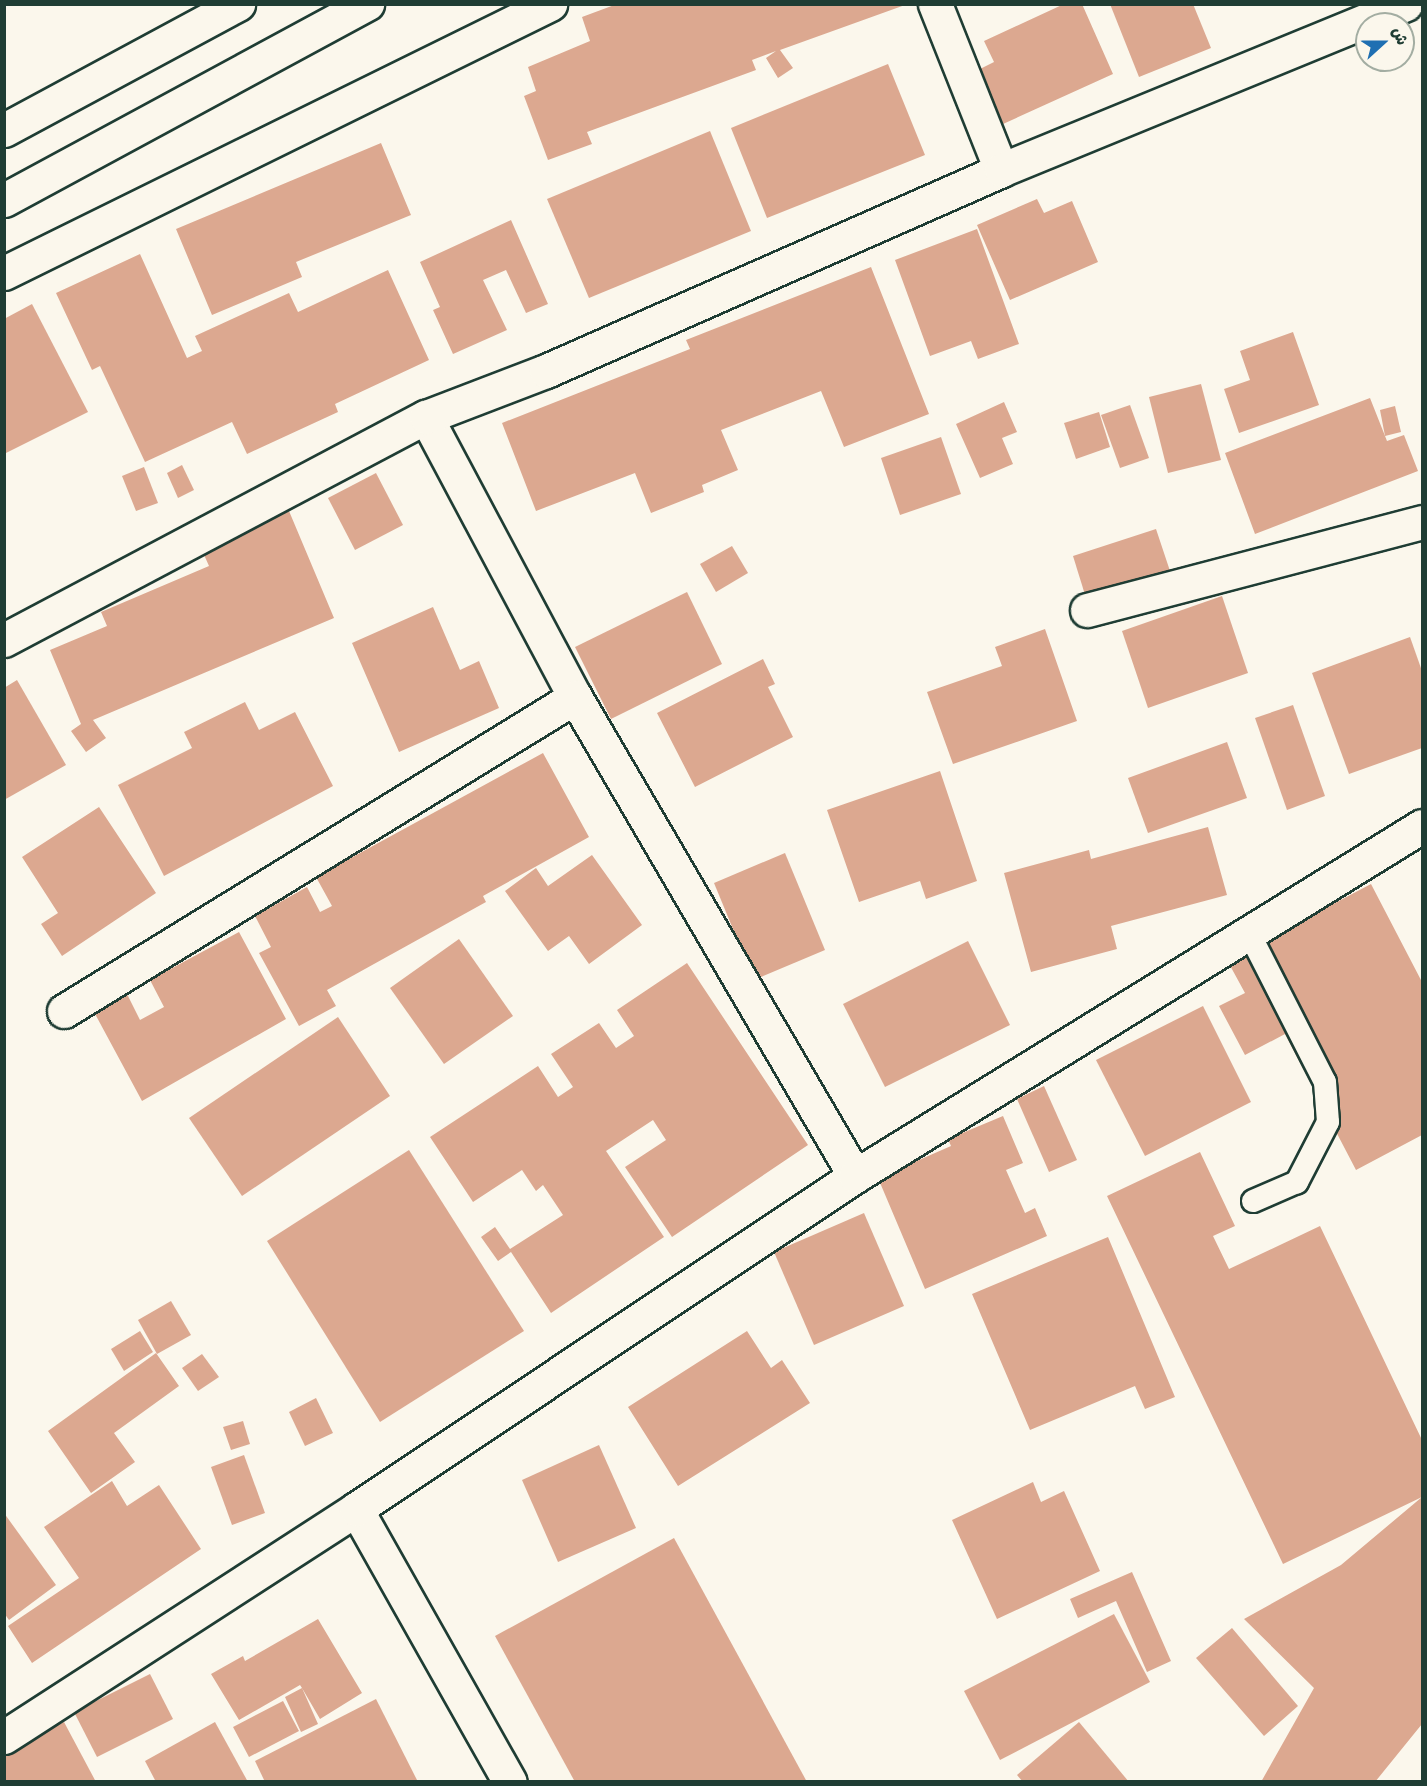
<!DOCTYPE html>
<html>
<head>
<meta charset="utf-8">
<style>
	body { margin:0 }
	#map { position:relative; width:1427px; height:1786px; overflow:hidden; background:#fbf7ec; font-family:"Comic Neue","Playpen Sans Arabic",sans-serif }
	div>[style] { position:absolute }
	.building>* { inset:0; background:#dca890 }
	.roads { filter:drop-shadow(2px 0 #1f3d34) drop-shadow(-2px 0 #1f3d34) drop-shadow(0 2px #1f3d34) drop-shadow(0 -2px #1f3d34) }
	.lane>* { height:22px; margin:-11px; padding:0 11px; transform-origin:11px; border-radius:11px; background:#fbf7ec }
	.street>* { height:33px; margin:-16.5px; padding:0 16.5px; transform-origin:16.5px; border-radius:16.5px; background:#fbf7ec }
	.highway>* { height:33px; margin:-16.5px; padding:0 16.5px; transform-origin:16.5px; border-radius:16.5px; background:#fbf7ec }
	span { translate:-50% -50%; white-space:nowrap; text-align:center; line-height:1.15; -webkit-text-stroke:6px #fbf7ec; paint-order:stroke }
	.frame { position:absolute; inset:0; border:6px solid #1f3d34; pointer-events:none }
	.north { position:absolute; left:1355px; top:12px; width:60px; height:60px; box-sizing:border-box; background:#fbf7ec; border:2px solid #a3ada2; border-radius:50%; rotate:69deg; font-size:16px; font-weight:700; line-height:24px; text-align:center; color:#1f3d34 }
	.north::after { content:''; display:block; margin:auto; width:21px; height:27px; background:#1f6fb2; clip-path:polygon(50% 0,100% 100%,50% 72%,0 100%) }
</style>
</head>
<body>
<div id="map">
	<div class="building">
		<i style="clip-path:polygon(617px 4px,905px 4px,905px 5px,780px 50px,793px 68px,778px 78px,766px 58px,776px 51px,752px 60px,756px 70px,587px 132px,592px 144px,548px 160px,524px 96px,536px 91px,528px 67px,590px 41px,582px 17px)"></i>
		<i style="clip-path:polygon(1064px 4px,1082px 4px,1113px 74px,1003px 124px,978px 70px,994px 62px,984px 41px)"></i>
		<i style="clip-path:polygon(1110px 4px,1193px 4px,1211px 48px,1139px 77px)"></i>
		<i style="clip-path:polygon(888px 64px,925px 155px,767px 218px,731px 128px)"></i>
		<i style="clip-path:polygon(710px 131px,751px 231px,589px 298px,547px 199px)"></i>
		<i style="clip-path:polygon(381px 143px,411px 215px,296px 262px,302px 277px,212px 315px,176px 229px)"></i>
		<i style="clip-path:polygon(1037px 199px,1044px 213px,1072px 201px,1098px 262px,1010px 300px,977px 225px)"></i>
		<i style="clip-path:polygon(511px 220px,548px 304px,526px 313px,506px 270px,483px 280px,507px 330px,453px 354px,433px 310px,440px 307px,420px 262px)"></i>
		<i style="clip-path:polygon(977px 229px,1019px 344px,978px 359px,971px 341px,930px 356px,895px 260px)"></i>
		<i style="clip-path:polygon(140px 254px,187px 358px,202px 351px,195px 336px,289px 293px,298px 312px,388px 270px,429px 360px,335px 404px,338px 412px,247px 454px,232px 422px,145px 462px,100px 366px,92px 370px,56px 293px)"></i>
		<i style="clip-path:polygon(871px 267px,929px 414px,844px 447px,821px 391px,721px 430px,738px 470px,702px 485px,704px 492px,651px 513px,635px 473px,536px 511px,502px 423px,690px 349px,686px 340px)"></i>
		<i style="clip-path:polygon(32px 304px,88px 412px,4px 454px,4px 319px)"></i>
		<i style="clip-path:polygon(1293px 332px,1319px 405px,1239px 433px,1224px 389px,1250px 380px,1240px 351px)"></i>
		<i style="clip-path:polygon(1201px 384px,1221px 460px,1168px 473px,1149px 397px)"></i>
		<i style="clip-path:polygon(1370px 398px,1387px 441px,1404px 435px,1418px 471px,1255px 534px,1225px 453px)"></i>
		<i style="clip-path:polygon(1004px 402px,1017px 432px,1002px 438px,1013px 464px,980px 478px,956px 424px)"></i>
		<i style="clip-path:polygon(1130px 405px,1149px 458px,1120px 468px,1101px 415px)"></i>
		<i style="clip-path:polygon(1395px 406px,1401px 432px,1385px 436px,1380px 410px)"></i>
		<i style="clip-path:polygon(1099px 412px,1110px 447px,1076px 459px,1064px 423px)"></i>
		<i style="clip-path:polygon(941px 437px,961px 494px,900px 515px,881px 458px)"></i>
		<i style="clip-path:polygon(182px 465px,194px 490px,178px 498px,167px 473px)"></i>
		<i style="clip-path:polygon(144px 467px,158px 503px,136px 511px,122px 476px)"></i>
		<i style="clip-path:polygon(376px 473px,403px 525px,355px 550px,328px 498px)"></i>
		<i style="clip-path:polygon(289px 511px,334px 618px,93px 720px,106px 738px,86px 752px,71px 731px,81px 724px,50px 650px,107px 626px,101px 612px,209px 566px,201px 548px)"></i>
		<i style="clip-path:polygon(1156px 529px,1170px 571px,1086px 598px,1073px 556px)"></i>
		<i style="clip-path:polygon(732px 546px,748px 573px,716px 592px,700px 564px)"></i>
		<i style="clip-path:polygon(687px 592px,722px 664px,611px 719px,575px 647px)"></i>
		<i style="clip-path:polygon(1222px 596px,1248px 673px,1148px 708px,1122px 631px)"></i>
		<i style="clip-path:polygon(433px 607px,460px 670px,479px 661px,499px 708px,399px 752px,352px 643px)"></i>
		<i style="clip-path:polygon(1045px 629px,1077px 721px,953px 764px,927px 692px,1002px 666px,995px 647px)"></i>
		<i style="clip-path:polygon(1410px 637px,1422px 671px,1422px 748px,1349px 774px,1312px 673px)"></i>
		<i style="clip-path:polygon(763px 659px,775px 684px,768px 687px,793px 737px,695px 787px,657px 713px)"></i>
		<i style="clip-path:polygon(17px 680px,66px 765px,4px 800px,4px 688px)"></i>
		<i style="clip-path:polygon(245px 702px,259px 730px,295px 712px,333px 786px,164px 876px,118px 785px,192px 748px,184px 732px)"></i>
		<i style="clip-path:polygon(1293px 705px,1325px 796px,1287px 810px,1255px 718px)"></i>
		<i style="clip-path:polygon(1227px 742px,1247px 798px,1148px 833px,1128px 778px)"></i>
		<i style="clip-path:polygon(543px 753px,589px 837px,483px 896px,486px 902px,327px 990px,336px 1006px,299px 1026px,259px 953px,271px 947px,255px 916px,307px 887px,320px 912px,332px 906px,316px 877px)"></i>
		<i style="clip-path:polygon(940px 771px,977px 881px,926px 899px,920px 881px,859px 902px,827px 810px)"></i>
		<i style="clip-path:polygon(99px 807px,156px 893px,62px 956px,41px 924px,58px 913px,22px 857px)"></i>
		<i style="clip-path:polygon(1208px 827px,1227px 895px,1111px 926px,1117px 949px,1031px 972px,1004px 873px,1089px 850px,1091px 859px)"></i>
		<i style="clip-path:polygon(785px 853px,825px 950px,754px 980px,714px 883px)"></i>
		<i style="clip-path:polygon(592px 855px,642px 925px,589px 964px,569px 936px,548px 951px,505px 891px,536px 868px,548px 886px)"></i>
		<i style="clip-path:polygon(1371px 884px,1422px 982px,1422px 1135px,1356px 1170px,1285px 1034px,1245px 1055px,1219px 1006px,1245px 993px,1227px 960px)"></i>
		<i style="clip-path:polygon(239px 932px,286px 1019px,142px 1101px,94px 1012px,127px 994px,140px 1020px,164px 1007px,150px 980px)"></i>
		<i style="clip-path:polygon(459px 939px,513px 1016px,444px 1064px,390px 988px)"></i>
		<i style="clip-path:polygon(968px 941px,1010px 1025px,885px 1087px,843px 1004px)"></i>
		<i style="clip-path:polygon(687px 963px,808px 1145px,672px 1237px,625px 1167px,666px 1140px,653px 1120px,606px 1151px,664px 1237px,551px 1313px,511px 1252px,498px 1261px,481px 1237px,495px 1227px,510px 1249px,563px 1215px,543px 1185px,536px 1191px,522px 1170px,473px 1202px,430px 1137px,538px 1066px,558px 1097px,573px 1087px,551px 1054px,599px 1023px,616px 1048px,634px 1036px,617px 1010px)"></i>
		<i style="clip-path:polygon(1203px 1006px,1251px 1102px,1145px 1156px,1096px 1060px)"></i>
		<i style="clip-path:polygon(338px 1017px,390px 1096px,242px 1196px,189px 1118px)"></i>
		<i style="clip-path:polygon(1044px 1086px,1077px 1160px,1049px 1172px,1017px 1099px)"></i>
		<i style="clip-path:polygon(1003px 1116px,1023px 1163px,1006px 1170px,1025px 1213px,1035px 1208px,1047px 1236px,925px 1289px,878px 1178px,951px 1146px,948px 1139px)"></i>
		<i style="clip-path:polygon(409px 1150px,524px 1331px,380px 1422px,267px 1241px)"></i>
		<i style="clip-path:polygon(1200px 1152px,1235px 1226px,1213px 1236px,1229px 1269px,1320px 1226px,1422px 1440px,1422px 1497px,1283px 1564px,1107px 1196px)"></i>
		<i style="clip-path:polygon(864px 1213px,904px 1306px,814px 1345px,774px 1252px)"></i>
		<i style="clip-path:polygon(1108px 1237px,1175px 1397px,1145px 1409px,1135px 1386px,1030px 1430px,972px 1294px)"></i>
		<i style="clip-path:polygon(171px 1301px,191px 1335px,157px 1354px,138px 1320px)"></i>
		<i style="clip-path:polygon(140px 1331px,153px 1352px,124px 1371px,111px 1349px)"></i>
		<i style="clip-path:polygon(747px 1331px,771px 1368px,782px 1360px,810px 1403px,678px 1486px,628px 1407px)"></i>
		<i style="clip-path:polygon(156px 1353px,179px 1386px,114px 1433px,135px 1462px,91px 1493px,48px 1431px)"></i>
		<i style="clip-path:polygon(202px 1354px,219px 1377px,198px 1391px,182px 1368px)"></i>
		<i style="clip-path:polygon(316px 1398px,333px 1433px,305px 1446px,289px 1412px)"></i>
		<i style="clip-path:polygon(243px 1421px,250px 1444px,231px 1450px,223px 1427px)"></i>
		<i style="clip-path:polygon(599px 1445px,636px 1528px,558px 1562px,522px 1480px)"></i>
		<i style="clip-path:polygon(244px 1455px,265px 1513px,232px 1525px,211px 1467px)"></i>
		<i style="clip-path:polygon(112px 1481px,127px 1506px,159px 1485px,201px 1549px,32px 1663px,8px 1626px,79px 1578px,44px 1527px)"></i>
		<i style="clip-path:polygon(1033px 1482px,1041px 1502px,1064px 1491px,1100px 1571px,997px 1619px,952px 1520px)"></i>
		<i style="clip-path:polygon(1422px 1497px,1422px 1724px,1375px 1782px,1261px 1782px,1314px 1688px,1244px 1619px,1341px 1565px)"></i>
		<i style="clip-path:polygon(4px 1513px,56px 1585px,9px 1620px,4px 1613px)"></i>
		<i style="clip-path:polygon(674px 1538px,807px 1782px,575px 1782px,495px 1636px)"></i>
		<i style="clip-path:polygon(1132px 1572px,1171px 1661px,1147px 1672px,1116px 1601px,1078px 1618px,1070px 1599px)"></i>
		<i style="clip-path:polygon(1114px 1614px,1150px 1682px,1000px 1760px,964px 1691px)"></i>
		<i style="clip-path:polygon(318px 1619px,362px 1693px,320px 1719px,302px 1688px,318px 1724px,301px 1732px,285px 1697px,302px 1688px,300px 1685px,239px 1720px,211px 1674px,243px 1656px,245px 1661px)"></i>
		<i style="clip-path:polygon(1232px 1628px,1298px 1706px,1264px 1736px,1196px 1658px)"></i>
		<i style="clip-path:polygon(150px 1674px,173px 1719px,97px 1757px,74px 1712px)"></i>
		<i style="clip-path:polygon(376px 1699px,418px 1782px,265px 1782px,255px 1761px)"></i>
		<i style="clip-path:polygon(283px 1701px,299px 1731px,249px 1757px,233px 1727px)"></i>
		<i style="clip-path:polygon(64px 1722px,96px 1782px,4px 1782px,4px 1754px)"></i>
		<i style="clip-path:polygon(215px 1722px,248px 1782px,156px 1782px,145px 1761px)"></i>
		<i style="clip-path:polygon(1079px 1722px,1129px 1782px,1023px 1782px,1017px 1775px)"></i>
	</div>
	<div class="roads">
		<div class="lane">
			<i style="left:1249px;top:933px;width:167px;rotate:63deg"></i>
			<i style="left:1325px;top:1082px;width:40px;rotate:85.7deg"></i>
			<i style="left:1328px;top:1122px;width:68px;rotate:117.3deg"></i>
			<i style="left:1297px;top:1182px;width:48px;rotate:156.6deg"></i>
		</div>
		<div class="street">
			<i style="left:935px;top:4px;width:179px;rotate:68.3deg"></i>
			<i style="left:4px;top:273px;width:609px;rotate:-26.23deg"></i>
			<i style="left:426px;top:417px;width:317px;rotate:62deg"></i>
			<i style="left:575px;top:697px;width:555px;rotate:59.69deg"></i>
			<i style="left:1087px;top:610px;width:346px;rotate:-14.7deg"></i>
			<i style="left:4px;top:640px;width:477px;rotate:-27.9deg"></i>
			<i style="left:426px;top:417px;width:129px;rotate:-21deg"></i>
			<i style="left:546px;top:371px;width:497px;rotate:-23.8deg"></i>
			<i style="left:1001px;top:170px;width:437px;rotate:-22.3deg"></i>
			<i style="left:64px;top:1011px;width:600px;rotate:-31.57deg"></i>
			<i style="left:356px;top:1509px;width:313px;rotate:60.6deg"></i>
			<i style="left:4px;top:1737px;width:419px;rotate:-32.9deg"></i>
			<i style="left:356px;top:1509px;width:600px;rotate:-33.72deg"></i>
			<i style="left:855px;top:1176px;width:666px;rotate:-31.69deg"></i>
		</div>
		<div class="highway">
			<i style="left:4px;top:130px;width:266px;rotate:-28.3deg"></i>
			<i style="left:4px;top:200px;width:413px;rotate:-28.4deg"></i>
		</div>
	</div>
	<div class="frame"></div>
	<div class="north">ش</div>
</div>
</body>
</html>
